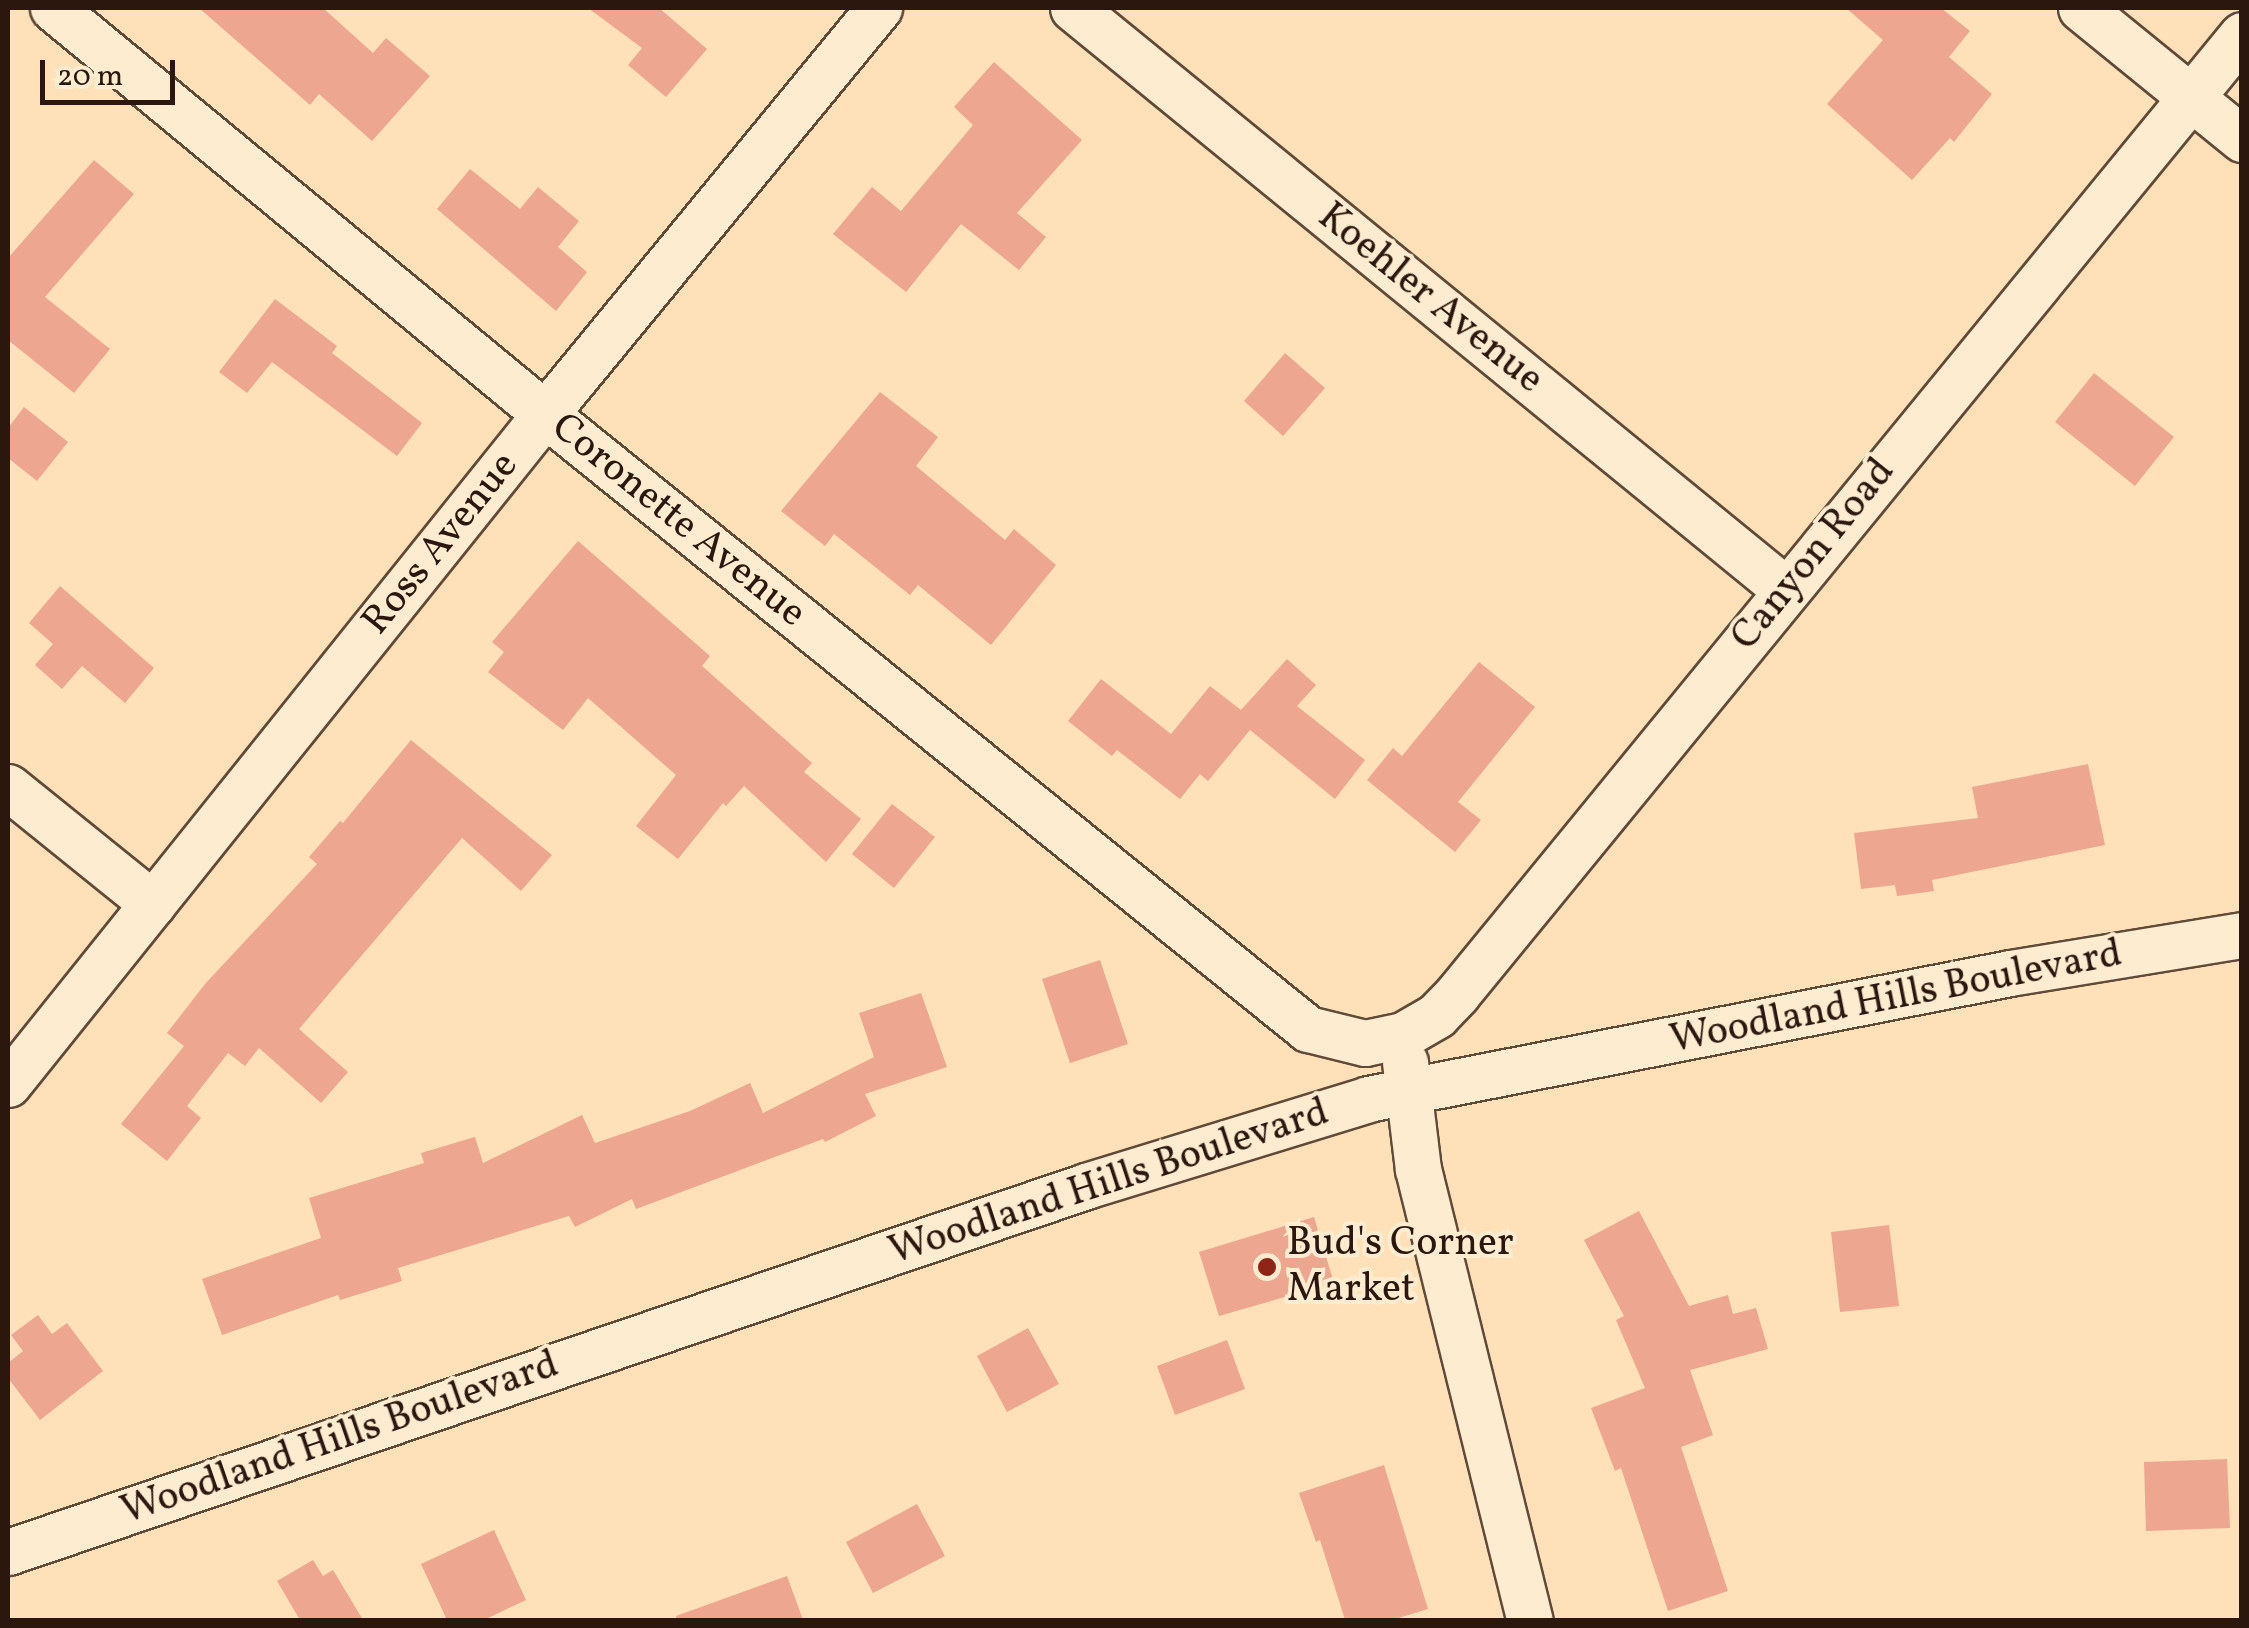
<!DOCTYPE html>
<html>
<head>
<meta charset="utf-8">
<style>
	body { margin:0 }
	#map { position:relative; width:2249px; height:1628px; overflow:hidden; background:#fee1b8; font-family:Vollkorn,serif }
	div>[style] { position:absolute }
	.building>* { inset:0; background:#eda68f }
	.roads { filter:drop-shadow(2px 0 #604a38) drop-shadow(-2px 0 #604a38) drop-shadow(0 2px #604a38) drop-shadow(0 -2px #604a38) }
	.minor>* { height:45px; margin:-22.5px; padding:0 22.5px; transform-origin:22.5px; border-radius:22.5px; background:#feecd1 }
	.dots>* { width:28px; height:28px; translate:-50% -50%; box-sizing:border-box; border:5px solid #feecd1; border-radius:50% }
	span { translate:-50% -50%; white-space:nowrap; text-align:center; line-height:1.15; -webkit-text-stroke:8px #feecd1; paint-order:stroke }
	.street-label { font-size:40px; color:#2b170e }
	.poi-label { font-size:40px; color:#2b170e }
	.left { translate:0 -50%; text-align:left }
	.frame { position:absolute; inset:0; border:10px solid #2b170e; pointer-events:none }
	.scale { position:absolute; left:40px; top:60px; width:135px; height:45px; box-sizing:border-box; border:5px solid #2b170e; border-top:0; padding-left:12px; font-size:30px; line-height:35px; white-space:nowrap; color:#2b170e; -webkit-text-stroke:8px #feecd1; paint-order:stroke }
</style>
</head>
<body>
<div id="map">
	<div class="building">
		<i style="clip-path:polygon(199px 8px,323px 8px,373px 53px,386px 38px,430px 76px,372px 141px,319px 94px,310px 105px)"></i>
		<i style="clip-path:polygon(588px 8px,659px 8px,707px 49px,666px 97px,628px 65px,642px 48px)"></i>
		<i style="clip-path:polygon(1846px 8px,1941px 8px,1970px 31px,1949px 57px,1992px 94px,1954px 142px,1950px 138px,1912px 180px,1827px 104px,1883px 40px)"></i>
		<i style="clip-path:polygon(994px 62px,1082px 140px,1017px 213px,1046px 237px,1019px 270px,961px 224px,906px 292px,833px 234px,872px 187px,901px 211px,973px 125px,954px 107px)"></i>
		<i style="clip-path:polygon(94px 160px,134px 194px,45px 297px,110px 349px,74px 393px,8px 340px,8px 258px)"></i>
		<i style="clip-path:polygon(470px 169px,520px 209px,538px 187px,579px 221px,558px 247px,587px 272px,556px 311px,437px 209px)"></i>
		<i style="clip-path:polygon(275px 299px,337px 346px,332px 353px,422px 423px,397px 456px,272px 362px,247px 393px,219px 372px)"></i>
		<i style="clip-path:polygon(1285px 353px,1325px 388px,1283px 436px,1244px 401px)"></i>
		<i style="clip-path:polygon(2094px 373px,2174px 437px,2135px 486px,2055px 422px)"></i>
		<i style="clip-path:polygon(880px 392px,938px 437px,916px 466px,1005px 540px,1014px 529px,1056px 565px,991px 645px,918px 585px,910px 595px,834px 534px,825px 546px,781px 511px)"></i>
		<i style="clip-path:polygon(24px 407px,68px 442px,37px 481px,8px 458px,8px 428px)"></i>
		<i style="clip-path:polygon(578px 541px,710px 656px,702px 666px,812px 763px,804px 772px,861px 819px,826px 862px,744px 786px,726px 806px,723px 803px,678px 859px,636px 826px,676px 775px,588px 698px,563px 730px,488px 672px,504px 652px,492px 642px)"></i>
		<i style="clip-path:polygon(60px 586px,154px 668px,125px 703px,82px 666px,62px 689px,35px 665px,53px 644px,29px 623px)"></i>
		<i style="clip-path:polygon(1287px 659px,1316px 685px,1297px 706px,1365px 760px,1335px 799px,1250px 730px,1208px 781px,1200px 774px,1180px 799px,1117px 750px,1112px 756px,1068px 721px,1101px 679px,1171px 734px,1210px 686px,1241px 710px)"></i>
		<i style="clip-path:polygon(1479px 662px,1535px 707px,1458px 802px,1481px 820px,1455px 852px,1367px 780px,1393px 748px,1402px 756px)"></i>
		<i style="clip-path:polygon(411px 740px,552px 855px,521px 891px,462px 838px,299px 1029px,348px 1072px,321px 1103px,259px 1048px,245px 1066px,228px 1053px,187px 1106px,201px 1118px,167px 1161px,121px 1124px,184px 1046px,167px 1033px,205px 984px,317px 864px,309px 857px,340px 821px,343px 823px)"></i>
		<i style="clip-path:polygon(2088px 764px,2105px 845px,1932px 880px,1934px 891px,1897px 896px,1895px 885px,1861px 889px,1854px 833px,1978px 818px,1972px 787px)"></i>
		<i style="clip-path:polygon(892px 804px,935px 837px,894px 888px,852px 854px)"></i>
		<i style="clip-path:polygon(1100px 960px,1128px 1044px,1070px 1063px,1042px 979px)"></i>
		<i style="clip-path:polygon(921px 993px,947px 1067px,865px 1094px,876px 1116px,825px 1142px,823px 1139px,636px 1209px,632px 1199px,575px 1227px,569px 1216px,398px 1268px,402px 1281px,340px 1300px,338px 1295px,222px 1335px,202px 1279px,321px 1238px,309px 1198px,424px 1163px,421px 1153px,475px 1137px,483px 1163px,582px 1115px,595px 1143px,690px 1111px,750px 1083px,763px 1113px,874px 1057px,859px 1013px)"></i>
		<i style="clip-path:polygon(1639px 1211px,1689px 1306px,1728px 1295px,1733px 1314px,1756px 1308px,1768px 1349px,1690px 1370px,1713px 1435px,1681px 1447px,1728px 1591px,1668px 1611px,1621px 1468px,1615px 1471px,1591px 1408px,1645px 1388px,1616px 1320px,1624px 1316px,1584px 1240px)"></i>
		<i style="clip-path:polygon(1314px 1217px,1334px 1283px,1219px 1316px,1199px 1252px)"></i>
		<i style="clip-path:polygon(1889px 1225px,1899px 1306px,1840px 1312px,1831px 1232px)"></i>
		<i style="clip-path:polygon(38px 1315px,52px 1334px,67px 1323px,103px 1371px,40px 1420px,8px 1378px,8px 1363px,23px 1351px,11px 1335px)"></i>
		<i style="clip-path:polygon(1028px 1328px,1059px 1384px,1007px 1412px,977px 1356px)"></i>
		<i style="clip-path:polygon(1227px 1340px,1245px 1389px,1175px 1415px,1157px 1366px)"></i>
		<i style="clip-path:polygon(2227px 1459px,2230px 1528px,2146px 1531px,2144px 1462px)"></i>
		<i style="clip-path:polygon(1384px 1465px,1428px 1609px,1392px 1620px,1345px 1620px,1320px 1540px,1316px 1542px,1299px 1493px)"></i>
		<i style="clip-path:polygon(917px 1504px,945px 1556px,873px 1593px,846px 1542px)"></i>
		<i style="clip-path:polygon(494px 1530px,526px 1600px,484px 1620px,447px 1620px,421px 1564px)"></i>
		<i style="clip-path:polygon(313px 1560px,323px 1576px,333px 1570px,363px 1620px,300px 1620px,277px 1581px)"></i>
		<i style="clip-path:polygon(787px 1576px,803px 1620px,677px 1620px,676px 1616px)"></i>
	</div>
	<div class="roads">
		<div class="minor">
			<i style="left:53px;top:8px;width:638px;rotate:39.53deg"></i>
			<i style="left:545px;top:414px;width:980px;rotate:38.87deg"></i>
			<i style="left:1308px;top:1029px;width:59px;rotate:13.8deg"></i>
			<i style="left:1365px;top:1043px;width:39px;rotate:-12deg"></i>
			<i style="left:1403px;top:1035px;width:39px;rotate:-30deg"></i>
			<i style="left:1437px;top:1015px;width:29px;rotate:-46deg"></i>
			<i style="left:1457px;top:994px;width:1239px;rotate:-50.7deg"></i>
			<i style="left:1073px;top:8px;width:920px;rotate:39.22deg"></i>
			<i style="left:2081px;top:8px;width:208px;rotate:39.1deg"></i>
			<i style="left:8px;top:787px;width:186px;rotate:38.9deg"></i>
			<i style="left:1405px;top:1062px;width:108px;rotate:83.1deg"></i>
			<i style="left:1418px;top:1169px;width:465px;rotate:76.1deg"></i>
			<i style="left:8px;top:1084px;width:859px;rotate:-51.29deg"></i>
			<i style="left:545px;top:414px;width:526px;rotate:-50.56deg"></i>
			<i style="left:8px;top:1552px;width:1138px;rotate:-18.75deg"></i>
			<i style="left:1086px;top:1186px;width:295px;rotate:-17.1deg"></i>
			<i style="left:1368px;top:1099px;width:654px;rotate:-11.1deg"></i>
			<i style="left:2010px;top:973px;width:235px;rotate:-9.3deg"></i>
		</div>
	</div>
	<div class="dots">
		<i style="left:1267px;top:1267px;background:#8f2418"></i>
	</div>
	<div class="street-label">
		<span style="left:1430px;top:299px;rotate:39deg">Koehler Avenue</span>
		<span style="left:678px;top:521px;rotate:39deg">Coronette Avenue</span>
		<span style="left:441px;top:544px;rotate:-51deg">Ross Avenue</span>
		<span style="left:1814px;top:555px;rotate:-51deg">Canyon Road</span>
		<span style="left:1896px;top:998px;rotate:-11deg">Woodland Hills Boulevard</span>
		<span style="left:1109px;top:1183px;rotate:-18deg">Woodland Hills Boulevard</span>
		<span style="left:340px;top:1439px;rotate:-19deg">Woodland Hills Boulevard</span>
	</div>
	<div class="poi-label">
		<span class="left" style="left:1287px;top:1267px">Bud's Corner<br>Market</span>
	</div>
	<div class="frame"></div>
	<div class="scale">20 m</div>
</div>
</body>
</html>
